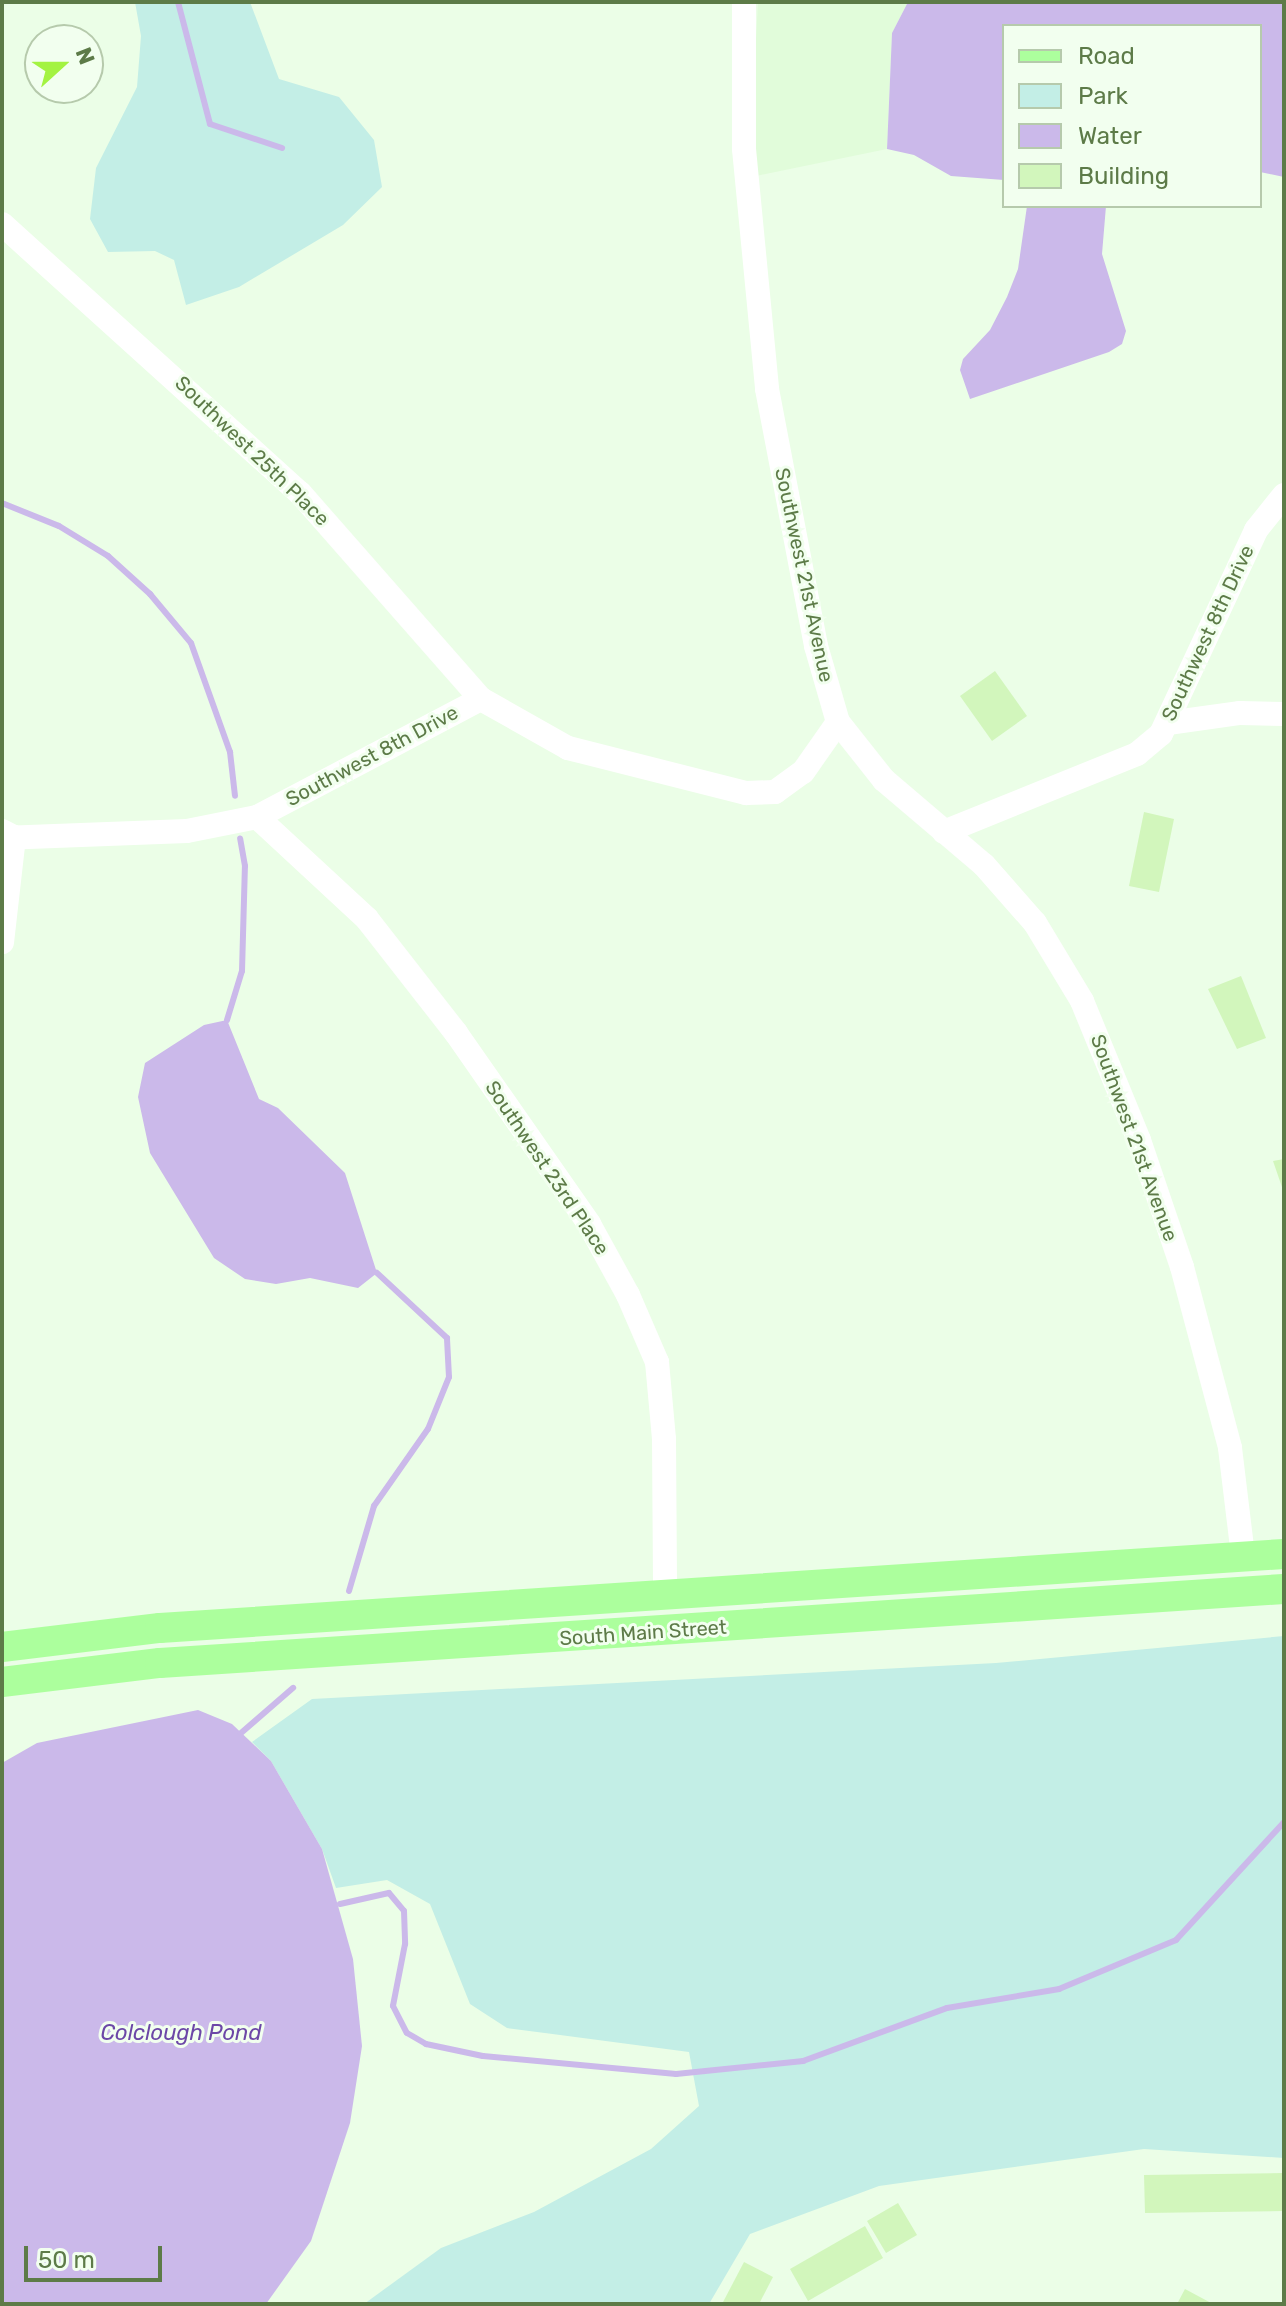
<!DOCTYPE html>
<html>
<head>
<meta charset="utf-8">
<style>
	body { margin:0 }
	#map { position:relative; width:1286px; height:2306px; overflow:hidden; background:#ebfee7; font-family:Rubik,sans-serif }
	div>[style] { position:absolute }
	.residential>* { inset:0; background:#e1fcda }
	.green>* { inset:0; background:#c3eee6 }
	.water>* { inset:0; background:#cbb9ea }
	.stream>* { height:6px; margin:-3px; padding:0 3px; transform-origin:3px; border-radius:3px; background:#cbb9ea }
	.building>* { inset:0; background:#d2f6bc }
	.minor>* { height:24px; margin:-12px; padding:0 12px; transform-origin:12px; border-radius:12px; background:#fff }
	.major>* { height:30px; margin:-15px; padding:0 15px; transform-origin:15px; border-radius:15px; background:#acff9d }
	span { translate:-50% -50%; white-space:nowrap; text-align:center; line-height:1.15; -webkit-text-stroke:6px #f2ffef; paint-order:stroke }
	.street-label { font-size:20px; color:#5d7b48 }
	.water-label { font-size:22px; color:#6c47a7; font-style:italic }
	.frame { position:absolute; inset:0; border:4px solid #5d7b48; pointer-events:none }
	.legend { position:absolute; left:1002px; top:24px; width:260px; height:184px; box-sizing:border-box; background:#f2ffef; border:2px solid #b6caac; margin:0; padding:10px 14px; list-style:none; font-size:24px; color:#5d7b48 }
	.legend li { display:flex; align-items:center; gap:16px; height:40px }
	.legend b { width:40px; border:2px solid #b6caac }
	.north { position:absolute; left:24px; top:24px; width:80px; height:80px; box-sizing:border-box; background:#f2ffef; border:2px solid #b6caac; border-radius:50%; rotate:69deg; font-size:22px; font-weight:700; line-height:32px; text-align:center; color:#5d7b48 }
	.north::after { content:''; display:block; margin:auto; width:28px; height:36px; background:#a3f341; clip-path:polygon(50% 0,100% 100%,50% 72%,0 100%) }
	.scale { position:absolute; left:24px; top:2246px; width:138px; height:36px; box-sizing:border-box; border:4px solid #5d7b48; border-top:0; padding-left:10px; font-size:24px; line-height:28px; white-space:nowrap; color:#5d7b48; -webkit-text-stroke:6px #f2ffef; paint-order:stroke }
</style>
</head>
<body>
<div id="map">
	<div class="residential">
		<i style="clip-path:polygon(758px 2px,908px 2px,892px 33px,887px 149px,756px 176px,751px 130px)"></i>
	</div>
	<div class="green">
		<i style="clip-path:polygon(135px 2px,250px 2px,279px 79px,339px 97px,374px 140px,382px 187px,343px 225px,239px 287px,186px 305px,174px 260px,155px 251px,108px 252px,90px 219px,96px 168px,137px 87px,141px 36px)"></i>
		<i style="clip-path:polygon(1284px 1636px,1284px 2158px,1144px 2149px,879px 2186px,750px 2234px,709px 2304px,364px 2304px,441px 2248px,534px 2212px,651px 2149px,699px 2106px,689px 2052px,507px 2028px,470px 2004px,430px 1904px,387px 1880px,336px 1888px,322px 1849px,271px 1761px,252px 1742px,312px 1699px,996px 1663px)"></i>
	</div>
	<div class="water">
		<i style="clip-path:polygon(908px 2px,1284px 2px,1284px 177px,1260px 172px,1260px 26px,1004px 26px,1004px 180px,951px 176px,914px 155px,887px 149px,892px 33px)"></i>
		<i style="clip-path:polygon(1027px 206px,1106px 206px,1102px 254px,1126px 331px,1122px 344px,1109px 352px,970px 399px,960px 370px,963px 359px,990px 330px,1007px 297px,1018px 269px)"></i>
		<i style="clip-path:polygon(227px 1020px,259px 1099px,278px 1108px,345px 1173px,377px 1273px,358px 1288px,310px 1278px,276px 1284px,245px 1279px,214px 1258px,150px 1153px,138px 1097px,145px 1063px,204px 1025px)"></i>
		<i style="clip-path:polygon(198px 1710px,232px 1724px,271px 1761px,322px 1849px,353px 1959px,362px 2046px,350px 2123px,311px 2241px,266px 2304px,2px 2304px,2px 1763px,37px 1743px)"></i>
	</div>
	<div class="stream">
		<i style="left:178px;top:2px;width:126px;rotate:75.3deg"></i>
		<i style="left:210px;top:124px;width:76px;rotate:18.4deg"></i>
		<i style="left:2px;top:503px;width:61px;rotate:22deg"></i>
		<i style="left:59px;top:526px;width:57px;rotate:31.5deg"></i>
		<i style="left:108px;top:556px;width:57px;rotate:42.1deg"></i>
		<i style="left:150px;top:594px;width:64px;rotate:50.1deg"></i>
		<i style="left:191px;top:643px;width:116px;rotate:70.3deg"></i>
		<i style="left:230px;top:752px;width:44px;rotate:83.5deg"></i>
		<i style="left:227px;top:1020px;width:51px;rotate:-73deg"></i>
		<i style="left:242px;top:971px;width:105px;rotate:-88.4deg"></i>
		<i style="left:245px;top:866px;width:28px;rotate:-100deg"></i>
		<i style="left:349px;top:1591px;width:89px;rotate:-73.6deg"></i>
		<i style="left:374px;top:1506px;width:94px;rotate:-55deg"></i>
		<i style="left:428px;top:1429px;width:56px;rotate:-68deg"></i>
		<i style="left:449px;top:1377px;width:39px;rotate:-93deg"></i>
		<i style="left:447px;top:1338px;width:96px;rotate:-137.1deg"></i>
		<i style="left:241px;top:1733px;width:69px;rotate:-40.9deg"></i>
		<i style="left:340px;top:1904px;width:50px;rotate:-12.7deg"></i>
		<i style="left:389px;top:1893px;width:23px;rotate:50deg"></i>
		<i style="left:404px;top:1911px;width:33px;rotate:88deg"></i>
		<i style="left:405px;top:1944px;width:63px;rotate:101deg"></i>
		<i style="left:393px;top:2006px;width:30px;rotate:63deg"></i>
		<i style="left:407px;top:2033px;width:22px;rotate:30deg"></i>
		<i style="left:426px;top:2044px;width:58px;rotate:11.9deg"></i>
		<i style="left:483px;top:2056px;width:194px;rotate:5.3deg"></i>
		<i style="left:676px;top:2074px;width:128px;rotate:-5.8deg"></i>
		<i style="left:803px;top:2061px;width:153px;rotate:-20.2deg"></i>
		<i style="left:947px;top:2008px;width:114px;rotate:-9.6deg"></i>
		<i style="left:1059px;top:1989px;width:127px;rotate:-22.7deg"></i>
		<i style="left:1176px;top:1940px;width:160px;rotate:-47.5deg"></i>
	</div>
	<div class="building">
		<i style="clip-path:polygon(995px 671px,1027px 716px,992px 741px,960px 696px)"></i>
		<i style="clip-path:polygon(1144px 812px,1174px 819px,1159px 892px,1129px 886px)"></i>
		<i style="clip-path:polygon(1241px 976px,1266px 1038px,1237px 1049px,1208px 989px)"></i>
		<i style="clip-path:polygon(1284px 1159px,1284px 1190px,1283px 1190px,1273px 1161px)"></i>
		<i style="clip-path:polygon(1284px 2173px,1284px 2211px,1145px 2213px,1144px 2175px)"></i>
		<i style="clip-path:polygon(898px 2203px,917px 2235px,886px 2253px,867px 2221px)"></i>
		<i style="clip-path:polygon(865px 2226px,883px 2258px,808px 2301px,790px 2269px)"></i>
		<i style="clip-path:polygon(744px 2262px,773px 2277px,759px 2304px,722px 2304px)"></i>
		<i style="clip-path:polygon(1185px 2289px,1213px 2304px,1177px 2304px)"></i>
	</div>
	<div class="minor">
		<i style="left:744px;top:2px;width:147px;rotate:90deg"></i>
		<i style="left:744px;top:149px;width:241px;rotate:84.5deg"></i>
		<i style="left:767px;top:389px;width:262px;rotate:79.2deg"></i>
		<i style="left:816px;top:646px;width:79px;rotate:73.9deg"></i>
		<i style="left:838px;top:722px;width:74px;rotate:51.6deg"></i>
		<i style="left:884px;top:780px;width:131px;rotate:40.4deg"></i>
		<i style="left:984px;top:865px;width:77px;rotate:48.7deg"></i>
		<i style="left:1035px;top:923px;width:91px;rotate:58.9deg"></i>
		<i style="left:1082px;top:1001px;width:150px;rotate:67.7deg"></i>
		<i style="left:1139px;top:1140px;width:134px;rotate:71.3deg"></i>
		<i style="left:1182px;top:1267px;width:187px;rotate:75.1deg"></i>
		<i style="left:1230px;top:1448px;width:109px;rotate:83.1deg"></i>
		<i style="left:2px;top:224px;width:401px;rotate:42.1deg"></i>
		<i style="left:300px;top:493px;width:274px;rotate:48.7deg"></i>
		<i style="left:481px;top:699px;width:100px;rotate:29.4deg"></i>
		<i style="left:568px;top:748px;width:184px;rotate:14.2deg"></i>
		<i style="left:746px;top:793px;width:29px;rotate:-2deg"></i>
		<i style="left:775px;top:792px;width:34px;rotate:-36deg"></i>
		<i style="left:803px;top:772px;width:61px;rotate:-55deg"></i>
		<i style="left:1168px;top:723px;width:73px;rotate:-7.9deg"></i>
		<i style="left:1240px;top:713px;width:44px;rotate:1.3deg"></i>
		<i style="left:257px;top:817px;width:150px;rotate:42.8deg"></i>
		<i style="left:367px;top:919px;width:145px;rotate:52deg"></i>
		<i style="left:456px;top:1033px;width:233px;rotate:55.1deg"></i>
		<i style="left:589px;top:1224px;width:81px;rotate:61.2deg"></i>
		<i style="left:628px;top:1295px;width:73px;rotate:66.6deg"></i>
		<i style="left:657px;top:1362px;width:77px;rotate:84.8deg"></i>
		<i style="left:664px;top:1439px;width:157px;rotate:89.6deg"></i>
		<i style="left:2px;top:831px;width:13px;rotate:27deg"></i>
		<i style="left:14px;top:837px;width:106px;rotate:96.5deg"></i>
		<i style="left:944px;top:832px;width:208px;rotate:-22deg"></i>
		<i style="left:1137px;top:754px;width:31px;rotate:-40deg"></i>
		<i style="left:1161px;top:734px;width:225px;rotate:-65deg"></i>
		<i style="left:1256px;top:530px;width:45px;rotate:-51.3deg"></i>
		<i style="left:2px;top:838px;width:185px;rotate:-2.2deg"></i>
		<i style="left:187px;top:831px;width:71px;rotate:-11.3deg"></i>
		<i style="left:257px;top:817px;width:253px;rotate:-27.8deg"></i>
	</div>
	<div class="major">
		<i style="left:2px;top:1647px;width:159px;rotate:-6.9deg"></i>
		<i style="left:160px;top:1628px;width:1126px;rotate:-3.77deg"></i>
		<i style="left:2px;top:1682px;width:159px;rotate:-6.9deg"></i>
		<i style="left:160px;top:1663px;width:1126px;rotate:-3.77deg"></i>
	</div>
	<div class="street-label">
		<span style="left:252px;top:451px;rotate:44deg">Southwest 25th Place</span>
		<span style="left:804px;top:575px;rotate:78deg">Southwest 21st Avenue</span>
		<span style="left:1208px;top:633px;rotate:-65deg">Southwest 8th Drive</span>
		<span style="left:372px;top:756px;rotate:-28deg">Southwest 8th Drive</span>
		<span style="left:1134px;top:1138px;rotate:70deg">Southwest 21st Avenue</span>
		<span style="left:547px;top:1168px;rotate:56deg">Southwest 23rd Place</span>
		<span style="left:643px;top:1633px;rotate:-4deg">South Main Street</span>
	</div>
	<div class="water-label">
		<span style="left:181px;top:2033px">Colclough Pond</span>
	</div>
	<div class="frame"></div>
	<ul class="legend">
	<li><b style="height:10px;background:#acff9d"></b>Road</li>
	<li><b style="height:22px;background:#c3eee6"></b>Park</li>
	<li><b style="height:22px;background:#cbb9ea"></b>Water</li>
	<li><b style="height:22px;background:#d2f6bc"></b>Building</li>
	</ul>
	<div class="north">N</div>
	<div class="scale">50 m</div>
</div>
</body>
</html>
